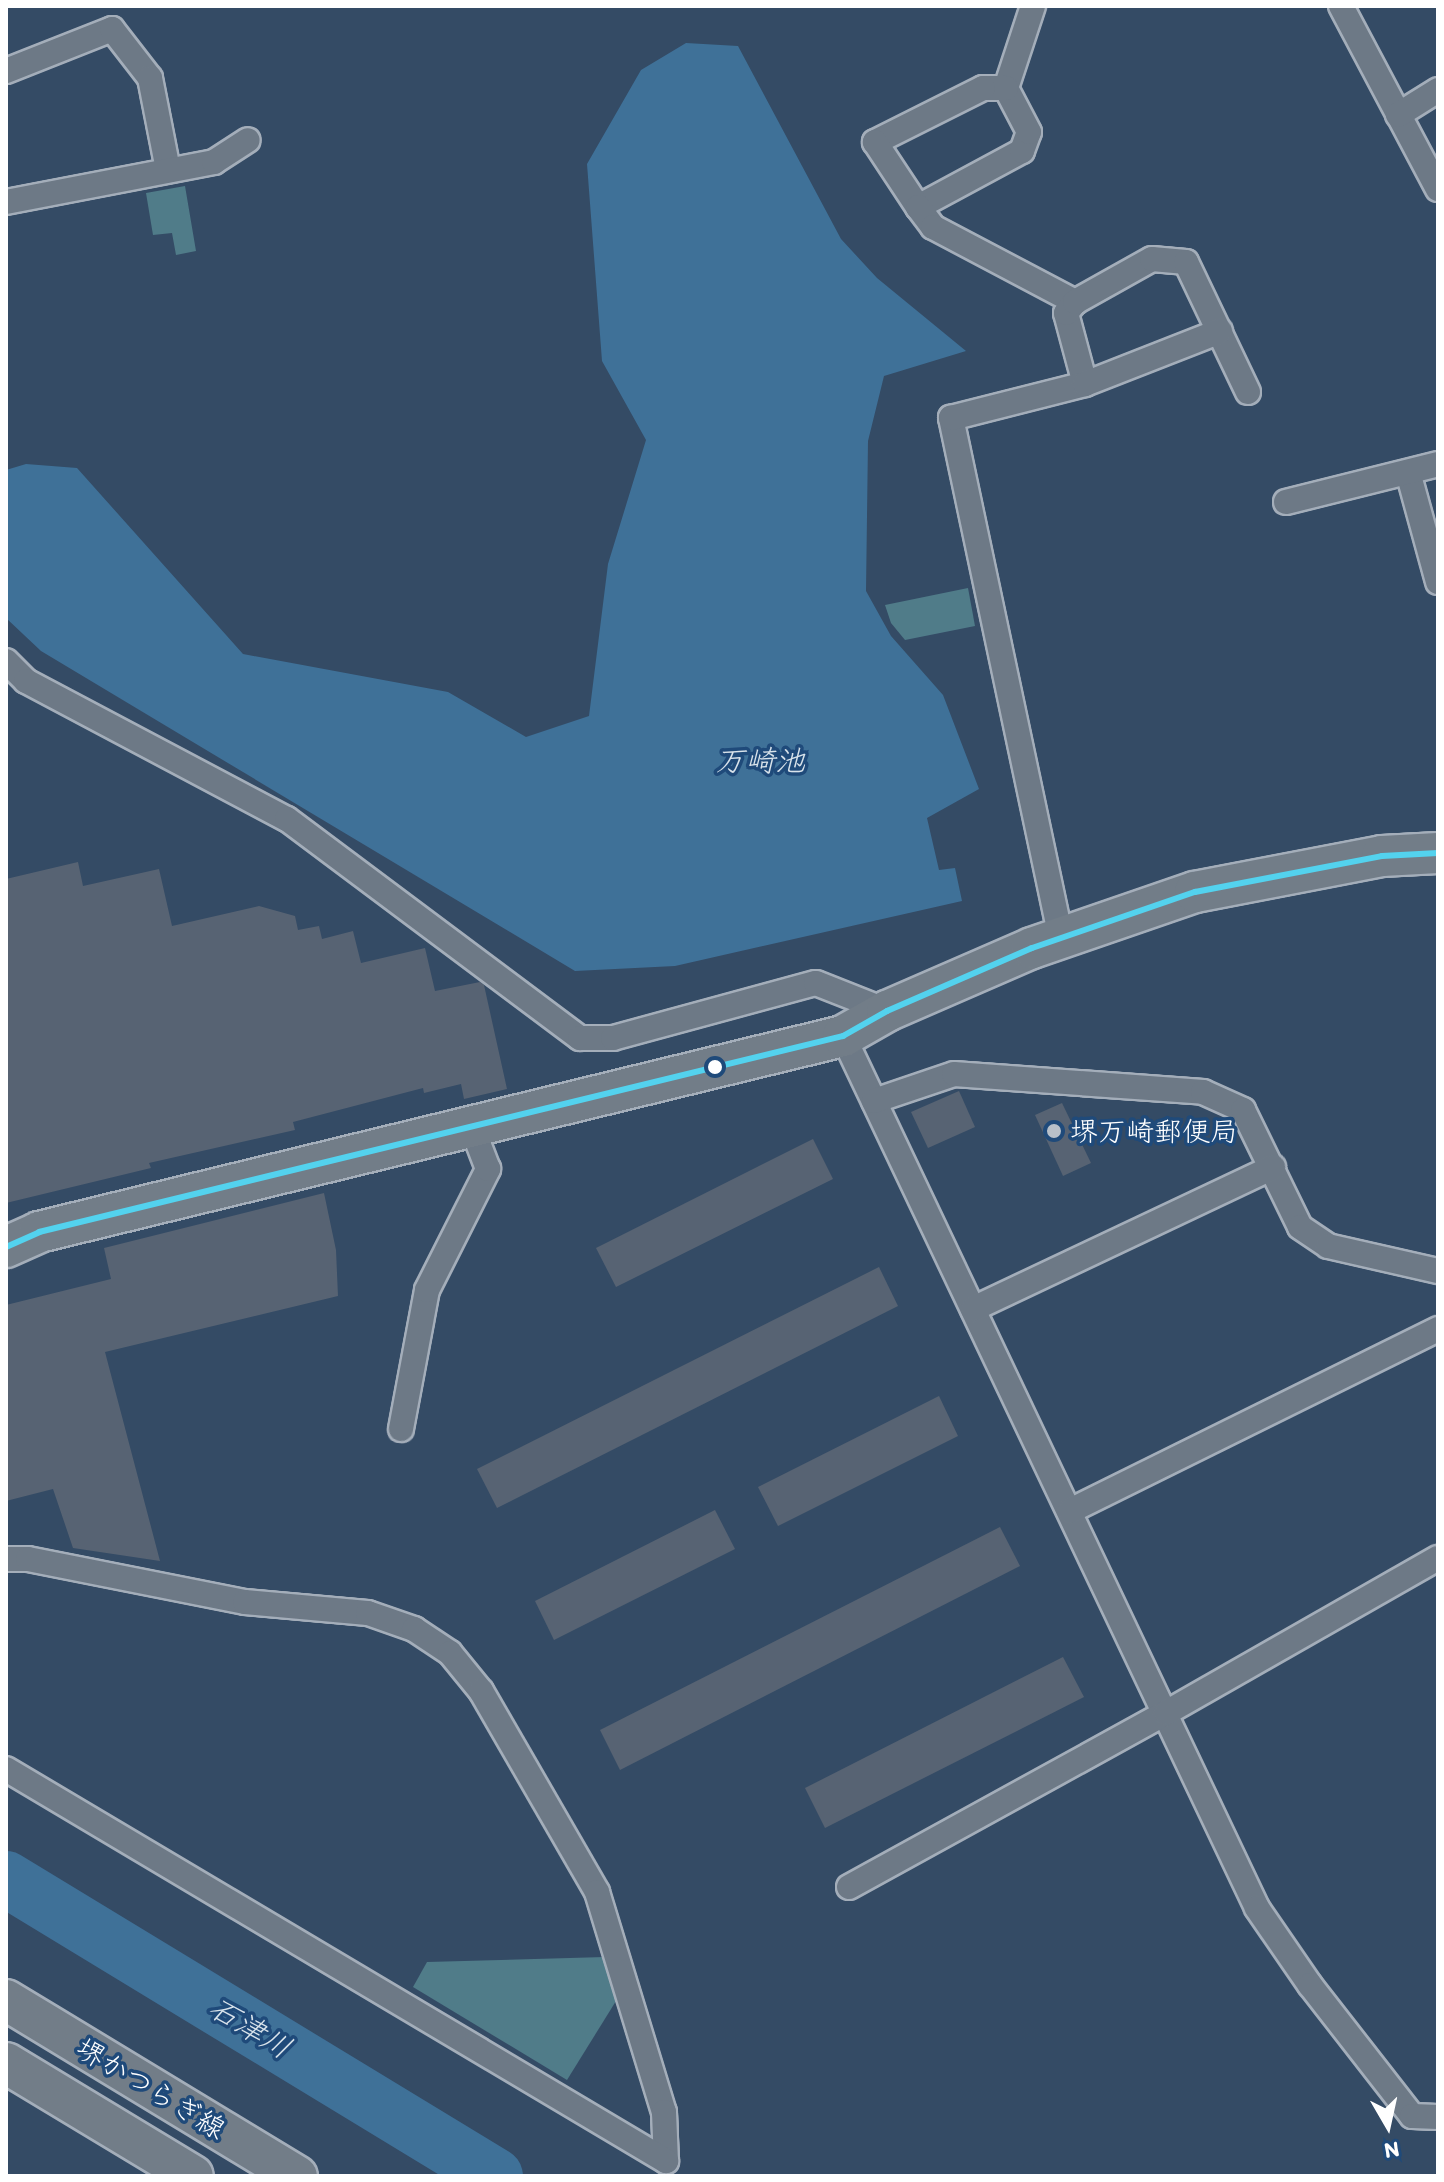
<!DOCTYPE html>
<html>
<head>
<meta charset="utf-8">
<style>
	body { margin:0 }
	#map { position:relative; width:1444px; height:2182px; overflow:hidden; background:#344b65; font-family:Itim,"Klee One",sans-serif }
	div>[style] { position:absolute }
	.green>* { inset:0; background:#507c89 }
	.water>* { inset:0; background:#3f7198 }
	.river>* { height:56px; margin:-28px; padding:0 28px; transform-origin:28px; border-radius:28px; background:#3f7198 }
	.building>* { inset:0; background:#576373 }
	.roads { filter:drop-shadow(2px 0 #a4aeba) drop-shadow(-2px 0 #a4aeba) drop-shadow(0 2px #a4aeba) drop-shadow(0 -2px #a4aeba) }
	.street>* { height:24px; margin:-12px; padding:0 12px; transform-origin:12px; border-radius:12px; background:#6d7986 }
	.primary>* { height:40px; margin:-20px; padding:0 20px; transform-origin:20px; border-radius:20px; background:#727d88 }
	.bus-1>* { height:6px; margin:-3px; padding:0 3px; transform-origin:3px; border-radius:3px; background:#53d2ee }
	.dots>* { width:22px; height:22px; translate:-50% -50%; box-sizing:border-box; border:4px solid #1f4a7a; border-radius:50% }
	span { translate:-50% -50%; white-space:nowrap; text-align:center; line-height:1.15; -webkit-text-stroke:7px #1f4a7a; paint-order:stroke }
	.poi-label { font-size:28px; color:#fff }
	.left { translate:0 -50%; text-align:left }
	.street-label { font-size:28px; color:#fff }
	.water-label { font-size:30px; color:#d9e3eb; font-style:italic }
	.frame { position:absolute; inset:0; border:8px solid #fff; pointer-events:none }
	.north { position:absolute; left:1348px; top:2086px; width:80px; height:80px; -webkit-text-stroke:6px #1f4a7a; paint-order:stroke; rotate:171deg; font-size:22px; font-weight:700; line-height:32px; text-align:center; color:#fff }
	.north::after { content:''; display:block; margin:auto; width:28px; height:36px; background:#fff; clip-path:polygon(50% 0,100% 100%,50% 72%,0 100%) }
</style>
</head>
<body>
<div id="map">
	<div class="green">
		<i style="clip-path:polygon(185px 186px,196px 251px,176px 255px,172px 233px,153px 235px,146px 193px)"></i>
		<i style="clip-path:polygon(968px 588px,975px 626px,905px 640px,891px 623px,885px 605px)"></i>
		<i style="clip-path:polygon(605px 1957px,616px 2001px,567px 2080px,413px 1987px,427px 1962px)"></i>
	</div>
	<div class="water">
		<i style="clip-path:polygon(686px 43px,738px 46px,841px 239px,877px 278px,966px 351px,884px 376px,868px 441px,866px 591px,891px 636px,943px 695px,979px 789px,927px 818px,939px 870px,955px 868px,962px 901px,675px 966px,575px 971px,41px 651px,6px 618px,6px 470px,26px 464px,77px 468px,243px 654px,448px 692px,526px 737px,589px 716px,608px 564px,646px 440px,602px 361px,587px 164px,641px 70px)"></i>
	</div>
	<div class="river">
		<i style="left:6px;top:1879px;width:572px;rotate:31.27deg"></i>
	</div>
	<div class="building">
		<i style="clip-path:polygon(78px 862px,83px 886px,159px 869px,172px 926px,259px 906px,295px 916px,298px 930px,319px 926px,322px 939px,353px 931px,361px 963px,425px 948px,435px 991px,480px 982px,484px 985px,507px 1089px,464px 1099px,461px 1084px,424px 1093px,423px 1088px,293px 1122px,295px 1130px,149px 1163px,151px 1168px,6px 1203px,6px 879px)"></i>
		<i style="clip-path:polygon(959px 1091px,975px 1127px,928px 1148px,911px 1112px)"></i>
		<i style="clip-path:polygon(1062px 1103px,1091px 1163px,1063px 1176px,1035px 1115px)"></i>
		<i style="clip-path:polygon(813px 1139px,833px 1179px,616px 1287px,596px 1248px)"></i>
		<i style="clip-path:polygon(324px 1193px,336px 1250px,338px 1296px,105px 1352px,160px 1561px,73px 1548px,53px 1489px,6px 1501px,6px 1305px,111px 1279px,104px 1248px)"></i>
		<i style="clip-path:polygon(879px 1267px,898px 1306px,497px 1508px,477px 1469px)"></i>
		<i style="clip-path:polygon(939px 1396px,958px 1436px,778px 1526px,758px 1487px)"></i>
		<i style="clip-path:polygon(715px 1510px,735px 1549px,554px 1640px,535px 1601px)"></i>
		<i style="clip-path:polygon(1000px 1527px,1020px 1566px,620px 1770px,600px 1730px)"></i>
		<i style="clip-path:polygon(1063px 1657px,1084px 1697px,825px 1828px,805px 1788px)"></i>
	</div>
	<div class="roads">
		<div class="street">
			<i style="left:1341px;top:6px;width:207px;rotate:62.1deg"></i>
			<i style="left:6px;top:71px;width:114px;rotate:-21.6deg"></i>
			<i style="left:112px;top:29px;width:62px;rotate:52.2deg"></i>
			<i style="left:150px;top:78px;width:94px;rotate:78.9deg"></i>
			<i style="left:1006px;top:88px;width:86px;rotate:-71.8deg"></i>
			<i style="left:1398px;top:115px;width:47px;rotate:-32deg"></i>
			<i style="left:6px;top:202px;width:212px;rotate:-10.9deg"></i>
			<i style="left:214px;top:162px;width:40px;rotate:-32.9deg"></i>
			<i style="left:918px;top:207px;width:118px;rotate:-28.3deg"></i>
			<i style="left:1022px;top:151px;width:20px;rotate:-70deg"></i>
			<i style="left:1029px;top:132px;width:50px;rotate:-117.6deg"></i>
			<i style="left:1006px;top:88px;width:23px;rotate:180deg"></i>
			<i style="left:983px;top:88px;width:121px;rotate:153.4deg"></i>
			<i style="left:875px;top:142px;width:78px;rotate:56.5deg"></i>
			<i style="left:918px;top:207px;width:25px;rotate:53deg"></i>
			<i style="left:933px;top:227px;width:161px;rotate:27.8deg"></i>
			<i style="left:1085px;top:384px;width:73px;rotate:-105deg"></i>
			<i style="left:1066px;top:313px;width:14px;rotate:-51deg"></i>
			<i style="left:1075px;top:302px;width:88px;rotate:-29.2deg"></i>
			<i style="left:1152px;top:259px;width:34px;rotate:5deg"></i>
			<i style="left:1186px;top:262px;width:144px;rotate:64.5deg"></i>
			<i style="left:1408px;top:472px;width:114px;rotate:74.7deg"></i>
			<i style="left:1286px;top:502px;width:157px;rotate:-14deg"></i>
			<i style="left:6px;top:661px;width:28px;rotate:45deg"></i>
			<i style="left:26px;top:681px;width:295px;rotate:27.9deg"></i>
			<i style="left:287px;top:819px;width:366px;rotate:36.8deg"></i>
			<i style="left:580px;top:1038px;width:33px"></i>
			<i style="left:613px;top:1038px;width:210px;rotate:-15.2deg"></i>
			<i style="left:816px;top:983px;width:76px;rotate:21.5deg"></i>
			<i style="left:1061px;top:938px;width:532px;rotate:-101.94deg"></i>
			<i style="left:951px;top:418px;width:138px;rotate:-14.2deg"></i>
			<i style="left:1085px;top:384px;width:145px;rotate:-21.4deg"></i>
			<i style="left:843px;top:1036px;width:965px;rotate:64.6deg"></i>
			<i style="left:1257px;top:1908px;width:93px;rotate:55.5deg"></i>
			<i style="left:1310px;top:1985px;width:166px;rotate:52.1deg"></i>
			<i style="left:1412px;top:2116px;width:26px;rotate:2deg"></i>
			<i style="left:874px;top:1101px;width:84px;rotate:-18.6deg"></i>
			<i style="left:954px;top:1074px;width:250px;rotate:4.1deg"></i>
			<i style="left:1203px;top:1092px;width:44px;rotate:24.2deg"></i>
			<i style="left:1243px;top:1110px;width:130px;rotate:64deg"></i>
			<i style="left:1300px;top:1227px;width:34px;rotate:34deg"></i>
			<i style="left:1328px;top:1246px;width:113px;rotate:12.8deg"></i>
			<i style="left:973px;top:1309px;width:332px;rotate:-25.3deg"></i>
			<i style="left:401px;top:1429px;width:141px;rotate:-79.4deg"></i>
			<i style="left:427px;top:1290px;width:136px;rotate:-63.2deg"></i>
			<i style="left:488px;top:1169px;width:45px;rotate:-110.9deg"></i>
			<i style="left:1070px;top:1511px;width:411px;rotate:-26.3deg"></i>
			<i style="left:6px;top:1559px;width:22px"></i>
			<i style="left:28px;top:1559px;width:221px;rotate:11.2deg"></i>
			<i style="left:245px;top:1602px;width:123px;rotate:5.1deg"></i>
			<i style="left:368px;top:1613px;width:49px;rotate:19.2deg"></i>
			<i style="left:414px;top:1629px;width:43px;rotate:33.7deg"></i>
			<i style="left:450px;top:1653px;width:49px;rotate:50.8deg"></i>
			<i style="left:481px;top:1691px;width:232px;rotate:60deg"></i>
			<i style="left:597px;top:1892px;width:230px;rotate:73.1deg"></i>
			<i style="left:664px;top:2112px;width:49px;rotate:87.7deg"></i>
			<i style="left:6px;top:1769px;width:768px;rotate:30.71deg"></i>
			<i style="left:849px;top:1887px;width:362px;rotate:-28.8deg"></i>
			<i style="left:1166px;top:1713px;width:313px;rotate:-29.7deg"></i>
		</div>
		<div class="primary">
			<i style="left:6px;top:1247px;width:36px;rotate:-24deg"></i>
			<i style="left:39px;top:1232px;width:828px;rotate:-13.7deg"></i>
			<i style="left:843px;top:1036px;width:51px;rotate:-29.6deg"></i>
			<i style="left:887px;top:1011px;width:158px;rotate:-23.5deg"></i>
			<i style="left:1032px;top:948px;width:172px;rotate:-19deg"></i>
			<i style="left:1195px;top:892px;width:190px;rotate:-10.9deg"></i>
			<i style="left:1382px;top:856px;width:56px;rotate:-3.1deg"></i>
			<i style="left:6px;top:2000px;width:340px;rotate:31.2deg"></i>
			<i style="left:6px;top:2063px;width:218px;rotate:31.1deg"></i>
		</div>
	</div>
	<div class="bus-1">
		<i style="left:6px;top:1247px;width:36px;rotate:-24deg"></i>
		<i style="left:39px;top:1232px;width:828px;rotate:-13.7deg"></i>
		<i style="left:843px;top:1036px;width:51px;rotate:-29.6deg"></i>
		<i style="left:887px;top:1011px;width:158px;rotate:-23.5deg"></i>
		<i style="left:1032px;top:948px;width:172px;rotate:-19deg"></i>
		<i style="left:1195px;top:892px;width:190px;rotate:-10.9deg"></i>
		<i style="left:1382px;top:856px;width:56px;rotate:-3.1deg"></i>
	</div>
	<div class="dots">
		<i style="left:715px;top:1067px;background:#fff"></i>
		<i style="left:1054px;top:1131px;background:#b8c0c9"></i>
	</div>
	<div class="poi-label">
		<span class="left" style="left:1070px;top:1131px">堺万崎郵便局</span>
	</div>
	<div class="street-label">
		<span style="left:151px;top:2088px;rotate:31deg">堺かつらぎ線</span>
	</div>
	<div class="water-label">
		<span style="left:760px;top:761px">万崎池</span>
		<span style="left:250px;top:2028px;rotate:31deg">石津川</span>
	</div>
	<div class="frame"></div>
	<div class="north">N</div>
</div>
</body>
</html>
